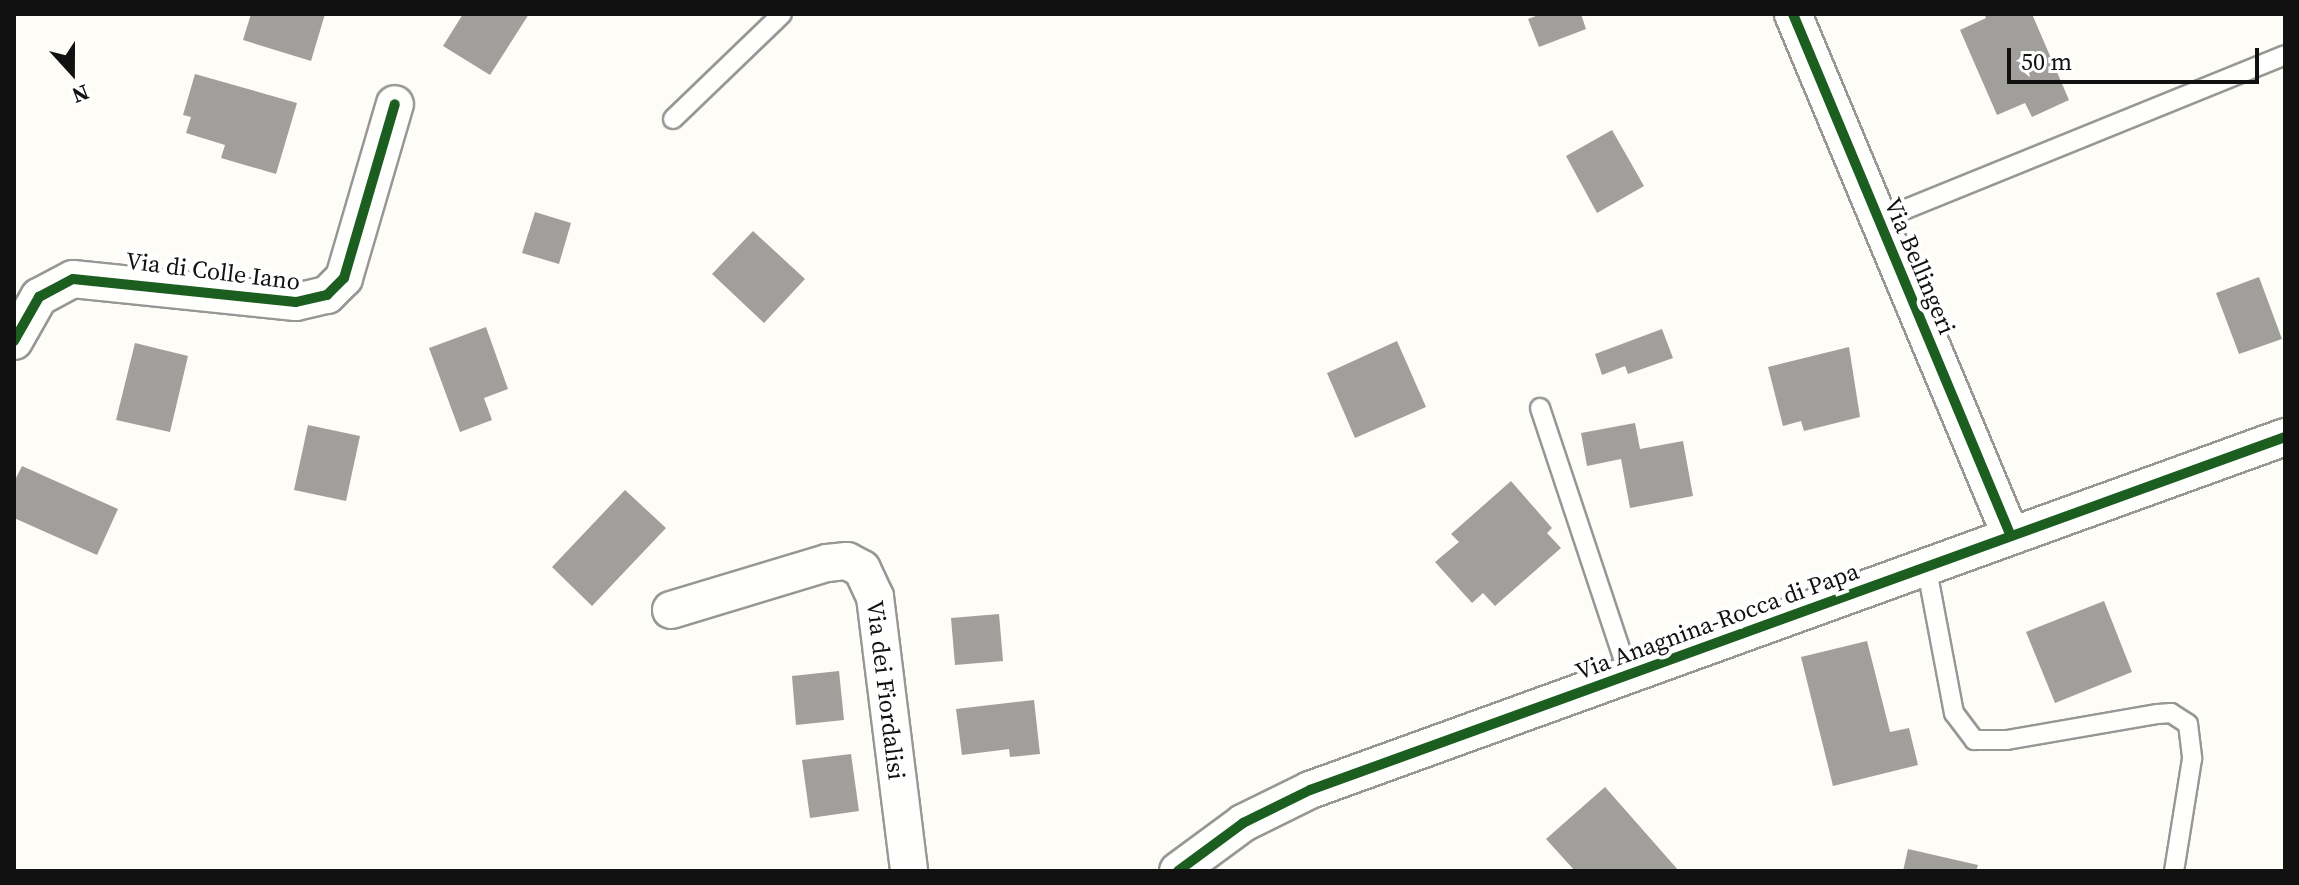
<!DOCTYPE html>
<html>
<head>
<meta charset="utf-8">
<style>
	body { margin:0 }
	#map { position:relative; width:2299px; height:885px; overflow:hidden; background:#fdfcf7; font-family:"Source Serif 4",serif }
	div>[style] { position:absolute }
	.building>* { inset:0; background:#a19f9c }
	.roads { filter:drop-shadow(2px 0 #979795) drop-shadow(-2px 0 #979795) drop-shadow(0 2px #979795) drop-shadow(0 -2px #979795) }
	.lane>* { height:18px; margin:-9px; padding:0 9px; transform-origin:9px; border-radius:9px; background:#fffffe }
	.street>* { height:36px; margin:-18px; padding:0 18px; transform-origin:18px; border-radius:18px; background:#fffffe }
	.cycleway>* { height:10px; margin:-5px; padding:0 5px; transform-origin:5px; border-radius:5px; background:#1b5e20 }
	span { translate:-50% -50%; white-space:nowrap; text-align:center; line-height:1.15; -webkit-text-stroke:8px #fff; paint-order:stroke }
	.street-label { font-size:24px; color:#111 }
	.frame { position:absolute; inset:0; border:16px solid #111; pointer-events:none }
	.north { position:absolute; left:32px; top:32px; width:80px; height:80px; -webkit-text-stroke:6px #fff; paint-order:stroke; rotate:159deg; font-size:22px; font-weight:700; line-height:32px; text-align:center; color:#111 }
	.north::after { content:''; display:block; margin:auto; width:28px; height:36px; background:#111; clip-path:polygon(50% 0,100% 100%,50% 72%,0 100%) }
	.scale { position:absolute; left:2007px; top:48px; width:252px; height:36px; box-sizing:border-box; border:4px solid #111; border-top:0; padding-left:10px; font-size:24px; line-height:28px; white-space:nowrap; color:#111; -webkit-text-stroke:6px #fff; paint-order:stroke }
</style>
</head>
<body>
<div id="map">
	<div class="building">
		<i style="clip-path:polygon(251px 14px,325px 14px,311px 61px,243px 40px)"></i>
		<i style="clip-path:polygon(463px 14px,529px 14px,490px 75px,443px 46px)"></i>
		<i style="clip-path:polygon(1541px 14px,1581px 14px,1586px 29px,1539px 47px,1528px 19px)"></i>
		<i style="clip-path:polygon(1984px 14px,2032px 14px,2069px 100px,2032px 117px,2025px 103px,1997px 115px,1960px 30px,1986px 18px)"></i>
		<i style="clip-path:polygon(195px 74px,297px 103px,276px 174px,221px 158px,225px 145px,186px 133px,191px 117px,183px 115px)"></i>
		<i style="clip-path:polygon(1612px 130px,1644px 186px,1597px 213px,1566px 156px)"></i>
		<i style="clip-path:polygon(535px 212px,571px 223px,559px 264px,522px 253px)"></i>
		<i style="clip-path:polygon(753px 231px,805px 279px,764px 323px,712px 274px)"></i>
		<i style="clip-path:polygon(2259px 277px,2282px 339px,2239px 354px,2216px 293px)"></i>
		<i style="clip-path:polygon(486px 327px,508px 389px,484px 398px,492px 420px,460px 432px,429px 348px)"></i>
		<i style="clip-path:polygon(1662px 329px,1673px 358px,1628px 374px,1625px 366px,1602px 375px,1595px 354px)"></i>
		<i style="clip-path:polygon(1397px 341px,1426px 407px,1355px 438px,1327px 373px)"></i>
		<i style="clip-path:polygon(135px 343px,188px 356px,170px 432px,116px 420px)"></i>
		<i style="clip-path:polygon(1849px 347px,1860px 417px,1804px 431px,1801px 421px,1783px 426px,1768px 367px)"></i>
		<i style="clip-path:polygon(1635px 423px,1640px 449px,1683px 441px,1693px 496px,1630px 508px,1621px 459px,1587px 466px,1581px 433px)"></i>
		<i style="clip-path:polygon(308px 425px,360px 436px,346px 501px,294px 490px)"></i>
		<i style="clip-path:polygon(22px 466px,118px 509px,97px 555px,14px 518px,14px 482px)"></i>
		<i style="clip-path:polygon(1511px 481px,1552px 528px,1547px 533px,1561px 548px,1495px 606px,1483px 593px,1472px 603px,1435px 562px,1459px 542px,1451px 534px)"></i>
		<i style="clip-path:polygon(625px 490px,666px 528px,592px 606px,552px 567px)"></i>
		<i style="clip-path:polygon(2104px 601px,2132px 672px,2055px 703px,2026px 632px)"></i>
		<i style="clip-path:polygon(999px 614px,1003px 661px,955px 665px,951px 618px)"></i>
		<i style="clip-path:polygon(1867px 641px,1890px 732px,1909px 728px,1918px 765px,1833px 786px,1801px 657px)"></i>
		<i style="clip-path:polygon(839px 671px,844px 720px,796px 725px,792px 676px)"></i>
		<i style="clip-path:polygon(1034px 700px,1040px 754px,1010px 757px,1009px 749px,962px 755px,956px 709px)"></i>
		<i style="clip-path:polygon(851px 754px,859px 811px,810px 818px,802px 760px)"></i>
		<i style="clip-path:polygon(1605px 787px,1679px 871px,1575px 871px,1546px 839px)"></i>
		<i style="clip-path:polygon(1908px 849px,1978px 865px,1976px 871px,1903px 871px)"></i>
	</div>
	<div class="roads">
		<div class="lane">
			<i style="left:673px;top:119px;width:151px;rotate:-43.9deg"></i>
			<i style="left:1879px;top:220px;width:438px;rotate:-22.1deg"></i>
			<i style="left:1540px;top:408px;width:282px;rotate:71.6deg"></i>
			<i style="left:1926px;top:565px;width:151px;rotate:79.3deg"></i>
			<i style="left:1954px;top:713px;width:34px;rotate:53deg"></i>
			<i style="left:1974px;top:740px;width:33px"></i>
			<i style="left:2007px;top:740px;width:153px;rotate:-9.8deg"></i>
			<i style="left:2158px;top:714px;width:13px;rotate:-4deg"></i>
			<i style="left:2171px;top:713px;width:20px;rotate:33deg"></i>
			<i style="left:2188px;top:724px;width:35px;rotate:83deg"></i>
			<i style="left:2192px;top:759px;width:113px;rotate:99.1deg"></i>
		</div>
		<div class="street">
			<i style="left:1793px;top:14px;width:563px;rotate:67.35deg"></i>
			<i style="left:14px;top:341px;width:51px;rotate:-60.4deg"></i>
			<i style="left:39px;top:297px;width:38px;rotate:-28deg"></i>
			<i style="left:73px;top:279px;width:224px;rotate:5.9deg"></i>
			<i style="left:296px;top:302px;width:32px;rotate:-13deg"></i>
			<i style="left:327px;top:295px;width:24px;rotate:-45deg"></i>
			<i style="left:344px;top:278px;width:181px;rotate:-73.7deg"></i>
			<i style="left:671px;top:610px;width:163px;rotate:-16.8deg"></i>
			<i style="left:827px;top:563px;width:20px;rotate:-6deg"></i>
			<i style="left:847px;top:561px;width:17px;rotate:28deg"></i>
			<i style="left:862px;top:569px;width:31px;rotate:65deg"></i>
			<i style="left:875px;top:597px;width:276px;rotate:82.9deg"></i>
			<i style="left:1178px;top:871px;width:81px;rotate:-36.4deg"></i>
			<i style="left:1243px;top:823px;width:75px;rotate:-26.2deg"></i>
			<i style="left:1310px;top:790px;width:1037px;rotate:-19.9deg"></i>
		</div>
	</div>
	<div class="cycleway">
		<i style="left:1793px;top:14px;width:563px;rotate:67.35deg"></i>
		<i style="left:14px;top:341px;width:51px;rotate:-60.4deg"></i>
		<i style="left:39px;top:297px;width:38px;rotate:-28deg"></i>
		<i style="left:73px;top:279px;width:224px;rotate:5.9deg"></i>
		<i style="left:296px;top:302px;width:32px;rotate:-13deg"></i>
		<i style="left:327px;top:295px;width:24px;rotate:-45deg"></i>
		<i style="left:344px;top:278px;width:181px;rotate:-73.7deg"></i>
		<i style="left:1178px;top:871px;width:81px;rotate:-36.4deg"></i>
		<i style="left:1243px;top:823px;width:75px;rotate:-26.2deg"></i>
		<i style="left:1310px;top:790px;width:1037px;rotate:-19.9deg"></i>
	</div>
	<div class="street-label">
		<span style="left:1920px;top:266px;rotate:67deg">Via Bellingeri</span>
		<span style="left:213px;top:271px;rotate:7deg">Via di Colle Iano</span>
		<span style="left:1717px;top:621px;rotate:-20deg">Via Anagnina-Rocca di Papa</span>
		<span style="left:886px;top:690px;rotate:83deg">Via dei Fiordalisi</span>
	</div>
	<div class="frame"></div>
	<div class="north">N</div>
	<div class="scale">50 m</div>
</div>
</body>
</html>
